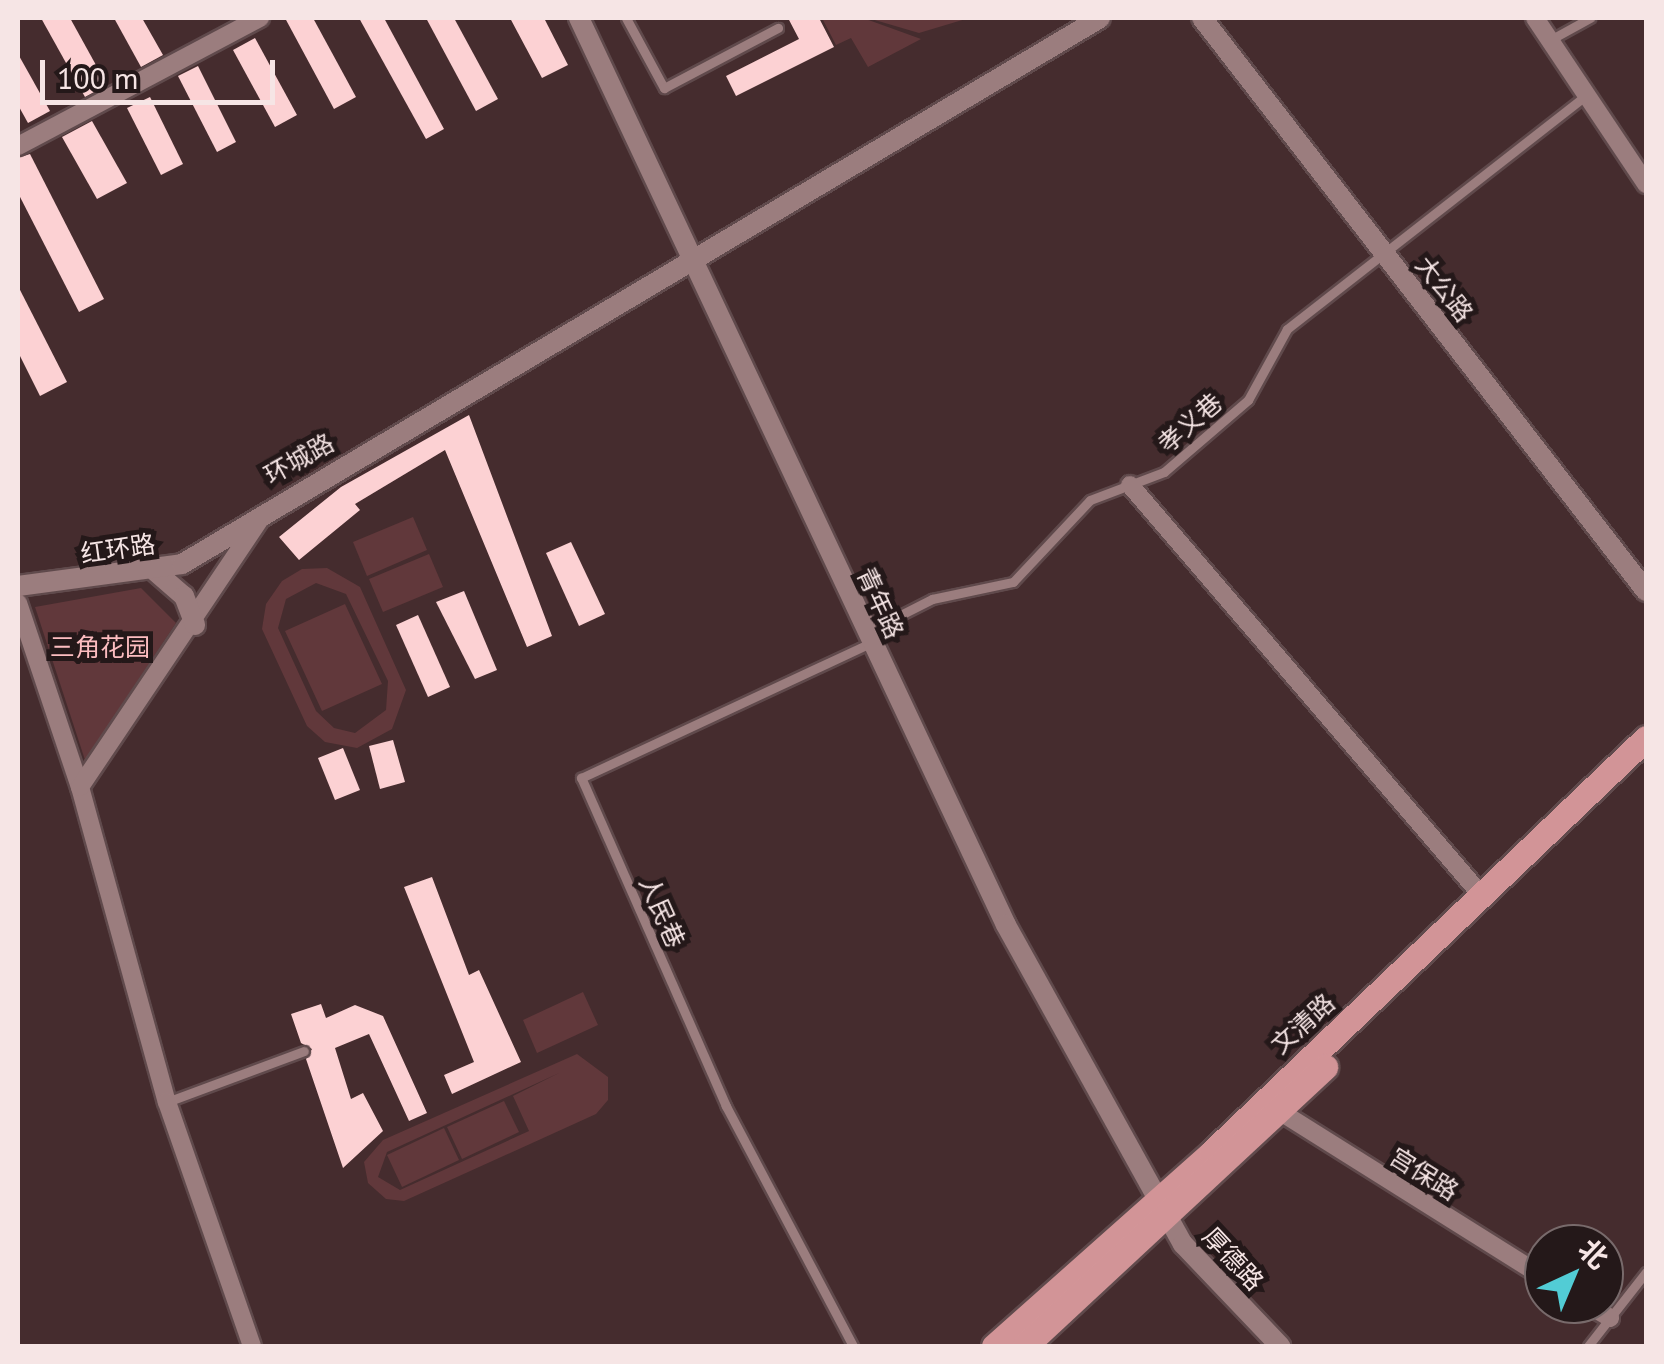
<!DOCTYPE html>
<html>
<head>
<meta charset="utf-8">
<style>
	body { margin:0 }
	#map { position:relative; width:1664px; height:1364px; overflow:hidden; background:#452c2e; font-family:"PT Sans","Noto Sans SC",sans-serif }
	div>[style] { position:absolute }
	.green>* { inset:0; background:#61383b }
	.building>* { inset:0; background:#fcd1d3 }
	.roads { filter:drop-shadow(2px 0 #604a4c) drop-shadow(-2px 0 #604a4c) drop-shadow(0 2px #604a4c) drop-shadow(0 -2px #604a4c) }
	.service>* { height:9px; margin:-4.5px; padding:0 4.5px; transform-origin:4.5px; border-radius:4.5px; background:#9b7d7e }
	.minor>* { height:18px; margin:-9px; padding:0 9px; transform-origin:9px; border-radius:9px; background:#9b7d7e }
	.tertiary>* { height:20px; margin:-10px; padding:0 10px; transform-origin:10px; border-radius:10px; background:#9b7d7e }
	.primary>* { height:25px; margin:-12.5px; padding:0 12.5px; transform-origin:12.5px; border-radius:12.5px; background:#d29497 }
	span { translate:-50% -50%; white-space:nowrap; text-align:center; line-height:1.15; -webkit-text-stroke:10px #241819; paint-order:stroke }
	.street-label { font-size:25px; color:#f6e5e5 }
	.park-label { font-size:25px; color:#fcbdc0 }
	.frame { position:absolute; inset:0; border:20px solid #f6e5e5; pointer-events:none }
	.north { position:absolute; left:1524px; top:1224px; width:100px; height:100px; box-sizing:border-box; background:#241819; border:2px solid #786a6b; border-radius:50%; rotate:44deg; font-size:28px; font-weight:700; line-height:40px; text-align:center; color:#f6e5e5 }
	.north::after { content:''; display:block; margin:auto; width:35px; height:45px; background:#52ccd5; clip-path:polygon(50% 0,100% 100%,50% 72%,0 100%) }
	.scale { position:absolute; left:40px; top:60px; width:235px; height:45px; box-sizing:border-box; border:5px solid #f6e5e5; border-top:0; padding-left:12px; font-size:30px; line-height:35px; white-space:nowrap; color:#f6e5e5; -webkit-text-stroke:8px #241819; paint-order:stroke }
</style>
</head>
<body>
<div id="map">
	<div class="green">
		<i style="clip-path:polygon(822px 18px,863px 18px,921px 39px,868px 67px,851px 38px,836px 45px)"></i>
		<i style="clip-path:polygon(868px 18px,969px 18px,919px 33px)"></i>
		<i style="clip-path:polygon(413px 517px,427px 550px,367px 576px,353px 542px)"></i>
		<i style="clip-path:polygon(429px 554px,443px 587px,383px 612px,369px 579px)"></i>
		<i style="clip-path:polygon(evenodd,327px 568px,360px 587px,406px 690px,392px 729px,357px 748px,325px 742px,307px 726px,262px 629px,266px 604px,282px 581px,302px 569px,327px 568px,316px 583px,346px 594px,388px 681px,386px 710px,355px 733px,334px 728px,316px 711px,278px 628px,286px 599px,316px 583px)"></i>
		<i style="clip-path:polygon(141px 588px,176px 623px,85px 760px,35px 607px)"></i>
		<i style="clip-path:polygon(345px 604px,382px 684px,322px 711px,285px 631px)"></i>
		<i style="clip-path:polygon(583px 992px,598px 1025px,537px 1053px,523px 1020px)"></i>
		<i style="clip-path:polygon(evenodd,577px 1054px,608px 1077px,608px 1100px,596px 1114px,404px 1201px,386px 1199px,368px 1183px,364px 1162px,383px 1140px,577px 1054px,559px 1073px,513px 1096px,529px 1131px,400px 1190px,378px 1177px,387px 1152px,559px 1073px)"></i>
		<i style="clip-path:polygon(504px 1101px,519px 1132px,462px 1159px,447px 1127px)"></i>
		<i style="clip-path:polygon(444px 1128px,459px 1160px,402px 1187px,387px 1155px)"></i>
	</div>
	<div class="building">
		<i style="clip-path:polygon(41px 18px,70px 18px,107px 85px,85px 97px)"></i>
		<i style="clip-path:polygon(114px 18px,142px 18px,163px 55px,141px 67px)"></i>
		<i style="clip-path:polygon(285px 18px,313px 18px,356px 97px,334px 109px)"></i>
		<i style="clip-path:polygon(359px 18px,384px 18px,444px 129px,426px 139px)"></i>
		<i style="clip-path:polygon(426px 18px,454px 18px,498px 99px,476px 111px)"></i>
		<i style="clip-path:polygon(510px 18px,544px 18px,568px 65px,542px 78px)"></i>
		<i style="clip-path:polygon(788px 18px,819px 18px,834px 47px,736px 96px,726px 76px,799px 39px)"></i>
		<i style="clip-path:polygon(255px 38px,297px 115px,275px 127px,233px 50px)"></i>
		<i style="clip-path:polygon(18px 54px,50px 111px,28px 123px,18px 105px)"></i>
		<i style="clip-path:polygon(198px 66px,236px 142px,217px 152px,178px 76px)"></i>
		<i style="clip-path:polygon(150px 97px,183px 164px,161px 175px,127px 108px)"></i>
		<i style="clip-path:polygon(92px 121px,127px 183px,97px 199px,62px 137px)"></i>
		<i style="clip-path:polygon(30px 154px,104px 299px,79px 312px,18px 193px,18px 158px)"></i>
		<i style="clip-path:polygon(18px 286px,67px 382px,40px 396px,18px 352px)"></i>
		<i style="clip-path:polygon(469px 415px,552px 636px,527px 647px,445px 450px,355px 504px,360px 510px,299px 560px,279px 537px,341px 487px)"></i>
		<i style="clip-path:polygon(571px 542px,605px 614px,579px 626px,546px 553px)"></i>
		<i style="clip-path:polygon(464px 591px,497px 670px,475px 679px,436px 602px)"></i>
		<i style="clip-path:polygon(418px 615px,450px 687px,428px 697px,396px 625px)"></i>
		<i style="clip-path:polygon(393px 740px,405px 782px,380px 789px,369px 746px)"></i>
		<i style="clip-path:polygon(343px 748px,360px 790px,335px 800px,318px 758px)"></i>
		<i style="clip-path:polygon(432px 877px,469px 975px,479px 970px,521px 1062px,452px 1094px,444px 1075px,474px 1062px,404px 887px)"></i>
		<i style="clip-path:polygon(321px 1004px,326px 1018px,355px 1005px,383px 1016px,427px 1113px,409px 1121px,369px 1034px,335px 1048px,351px 1099px,363px 1093px,383px 1131px,343px 1168px,306px 1059px,312px 1049px,301px 1043px,291px 1014px)"></i>
	</div>
	<div class="roads">
		<div class="service">
			<i style="left:626px;top:18px;width:80px;rotate:61.5deg"></i>
			<i style="left:664px;top:88px;width:129px;rotate:-27.8deg"></i>
			<i style="left:1550px;top:40px;width:46px;rotate:-28.8deg"></i>
			<i style="left:869px;top:631px;width:71px;rotate:-26.9deg"></i>
			<i style="left:932px;top:599px;width:83px;rotate:-11.9deg"></i>
			<i style="left:1013px;top:582px;width:112px;rotate:-46.8deg"></i>
			<i style="left:1090px;top:500px;width:79px;rotate:-20.7deg"></i>
			<i style="left:1164px;top:472px;width:111px;rotate:-40.6deg"></i>
			<i style="left:1248px;top:400px;width:81px;rotate:-61.2deg"></i>
			<i style="left:1287px;top:329px;width:380px;rotate:-38deg"></i>
			<i style="left:167px;top:1102px;width:146px;rotate:-20.4deg"></i>
			<i style="left:853px;top:1346px;width:272px;rotate:-117.9deg"></i>
			<i style="left:726px;top:1106px;width:359px;rotate:-113.8deg"></i>
			<i style="left:581px;top:778px;width:320px;rotate:-25deg"></i>
			<i style="left:1588px;top:1346px;width:94px;rotate:-51.9deg"></i>
		</div>
		<div class="minor">
			<i style="left:1535px;top:18px;width:200px;rotate:56.2deg"></i>
			<i style="left:18px;top:146px;width:274px;rotate:-27.9deg"></i>
			<i style="left:1130px;top:485px;width:543px;rotate:49.41deg"></i>
			<i style="left:18px;top:603px;width:194px;rotate:71.4deg"></i>
			<i style="left:80px;top:787px;width:327px;rotate:74.6deg"></i>
			<i style="left:167px;top:1102px;width:258px;rotate:70.8deg"></i>
			<i style="left:80px;top:787px;width:328px;rotate:-56.1deg"></i>
			<i style="left:1279px;top:1111px;width:313px;rotate:32.1deg"></i>
			<i style="left:1587px;top:1304px;width:27px;rotate:31deg"></i>
		</div>
		<div class="tertiary">
			<i style="left:579px;top:18px;width:1002px;rotate:64.79deg"></i>
			<i style="left:1006px;top:925px;width:365px;rotate:61deg"></i>
			<i style="left:1183px;top:1244px;width:141px;rotate:46.4deg"></i>
			<i style="left:1202px;top:18px;width:725px;rotate:52.23deg"></i>
			<i style="left:156px;top:572px;width:37px;rotate:41deg"></i>
			<i style="left:184px;top:596px;width:31px;rotate:69deg"></i>
			<i style="left:18px;top:586px;width:165px;rotate:-7.6deg"></i>
			<i style="left:182px;top:564px;width:1068px;rotate:-30.74deg"></i>
		</div>
		<div class="primary">
			<i style="left:994px;top:1346px;width:290px;rotate:-41.6deg"></i>
			<i style="left:1211px;top:1153px;width:601px;rotate:-43.65deg"></i>
			<i style="left:1025px;top:1346px;width:410px;rotate:-42.9deg"></i>
		</div>
	</div>
	<div class="street-label">
		<span style="left:1444px;top:289px;rotate:52deg">大公路</span>
		<span style="left:1190px;top:423px;rotate:-41deg">孝义巷</span>
		<span style="left:299px;top:459px;rotate:-29deg">环城路</span>
		<span style="left:118px;top:549px;rotate:-8deg">红环路</span>
		<span style="left:880px;top:603px;rotate:65deg">青年路</span>
		<span style="left:662px;top:912px;rotate:66deg">人民巷</span>
		<span style="left:1303px;top:1024px;rotate:-42deg">文清路</span>
		<span style="left:1424px;top:1174px;rotate:32deg">宫保路</span>
		<span style="left:1233px;top:1259px;rotate:47deg">厚德路</span>
	</div>
	<div class="park-label">
		<span style="left:100px;top:647px">三角花园</span>
	</div>
	<div class="frame"></div>
	<div class="north">北</div>
	<div class="scale">100 m</div>
</div>
</body>
</html>
